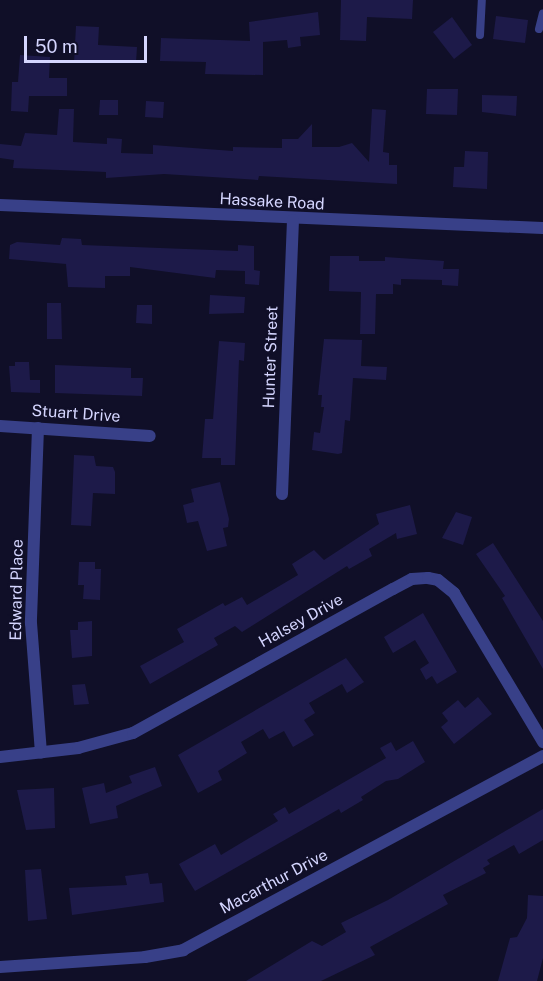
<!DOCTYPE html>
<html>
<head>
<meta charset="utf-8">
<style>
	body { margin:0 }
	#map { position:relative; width:543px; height:981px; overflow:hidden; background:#100f28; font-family:"Public Sans",sans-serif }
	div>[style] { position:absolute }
	.building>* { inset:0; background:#1d1a49 }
	.service>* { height:8px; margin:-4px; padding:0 4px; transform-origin:4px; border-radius:4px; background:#384088 }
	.minor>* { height:12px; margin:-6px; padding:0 6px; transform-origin:6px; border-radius:6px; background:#384088 }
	span { translate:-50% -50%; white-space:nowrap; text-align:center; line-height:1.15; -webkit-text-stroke:4.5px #100f28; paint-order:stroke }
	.street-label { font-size:16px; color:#d5d6ff }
	.scale { position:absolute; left:24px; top:36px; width:123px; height:27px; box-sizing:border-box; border:3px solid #d5d6ff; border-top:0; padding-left:8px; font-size:18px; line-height:21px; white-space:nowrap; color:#d5d6ff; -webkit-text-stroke:4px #100f28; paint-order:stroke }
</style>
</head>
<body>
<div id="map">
	<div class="building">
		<i style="clip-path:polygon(341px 0,413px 0,412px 19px,367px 17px,366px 41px,340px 40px)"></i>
		<i style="clip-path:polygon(318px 12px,320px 35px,300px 37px,301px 46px,288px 48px,287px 40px,263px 42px,263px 75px,205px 74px,206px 62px,160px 61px,161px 38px,250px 41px,249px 22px)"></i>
		<i style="clip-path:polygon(496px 16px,528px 20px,525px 43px,493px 39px)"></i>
		<i style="clip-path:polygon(452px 17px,472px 45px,454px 59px,433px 32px)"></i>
		<i style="clip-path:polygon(76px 26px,99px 27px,98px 45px,137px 47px,136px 63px,74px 63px)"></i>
		<i style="clip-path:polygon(20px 55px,50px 57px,49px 78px,67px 78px,67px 96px,29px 96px,28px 112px,11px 111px,12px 82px,18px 82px)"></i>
		<i style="clip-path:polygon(427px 89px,458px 89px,457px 115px,426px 114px)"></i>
		<i style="clip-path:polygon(482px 95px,517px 96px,516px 116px,482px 112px)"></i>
		<i style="clip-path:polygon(100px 100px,118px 100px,118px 115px,99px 115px)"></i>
		<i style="clip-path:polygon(146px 101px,164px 102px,163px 118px,145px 117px)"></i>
		<i style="clip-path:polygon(59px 109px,74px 109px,73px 142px,107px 144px,107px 138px,122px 139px,121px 153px,153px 154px,153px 145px,233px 151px,233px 147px,282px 148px,282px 139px,298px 139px,312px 124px,312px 147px,339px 147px,352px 143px,369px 162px,372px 109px,386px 110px,383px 152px,389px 153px,389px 165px,397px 165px,397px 184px,259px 176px,258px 180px,164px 174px,106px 178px,106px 172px,13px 168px,14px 160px,0 158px,0 144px,21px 146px,25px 133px,57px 135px)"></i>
		<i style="clip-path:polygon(465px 151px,488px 152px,487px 189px,453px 187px,454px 167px,464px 167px)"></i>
		<i style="clip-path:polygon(62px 238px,81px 239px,82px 245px,238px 251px,238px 245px,254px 246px,254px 270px,260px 271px,259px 285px,245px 284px,245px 271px,216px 270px,215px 278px,130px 267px,130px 276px,105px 276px,105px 288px,68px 287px,66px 264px,9px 259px,10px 245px,17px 242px,60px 245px)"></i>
		<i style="clip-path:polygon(330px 256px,359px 256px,359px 261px,385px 261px,385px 257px,444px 261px,443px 269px,459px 269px,458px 286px,442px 285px,442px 280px,401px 279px,401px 285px,393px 284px,393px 294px,376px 294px,375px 334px,360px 334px,361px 292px,329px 291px)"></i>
		<i style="clip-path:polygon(210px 295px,245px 297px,244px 313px,209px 314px)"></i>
		<i style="clip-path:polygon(47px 303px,61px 303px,62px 339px,47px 339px)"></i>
		<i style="clip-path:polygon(137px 305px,152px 305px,152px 324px,136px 323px)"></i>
		<i style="clip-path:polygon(324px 339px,362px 340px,361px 366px,387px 367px,386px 380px,353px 378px,350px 421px,345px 420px,342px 453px,338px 454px,312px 450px,314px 432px,320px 433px,324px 407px,321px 407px,322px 395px,318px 395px)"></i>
		<i style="clip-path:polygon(219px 341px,245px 343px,244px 361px,239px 360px,235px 465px,221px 465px,221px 458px,202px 458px,205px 419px,213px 419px)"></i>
		<i style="clip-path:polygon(15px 362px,29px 362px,30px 380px,40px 380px,40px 393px,11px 392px,9px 366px,15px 366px)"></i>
		<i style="clip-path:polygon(55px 365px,131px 368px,131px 378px,143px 378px,142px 396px,55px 393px)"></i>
		<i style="clip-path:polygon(74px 455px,94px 456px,96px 466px,113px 467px,115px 472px,115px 494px,93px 493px,91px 526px,71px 525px)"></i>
		<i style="clip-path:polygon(220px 482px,229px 519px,228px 527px,223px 528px,227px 546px,207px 551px,198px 521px,187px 523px,183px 505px,194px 502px,191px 489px)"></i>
		<i style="clip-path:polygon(410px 505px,417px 534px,397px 539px,396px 533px,369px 549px,372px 556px,349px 569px,347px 566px,242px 632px,235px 626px,214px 638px,218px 645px,150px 684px,140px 666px,184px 642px,177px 629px,223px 603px,225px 606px,242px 597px,247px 605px,298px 575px,292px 564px,314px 550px,324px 560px,379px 524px,376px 514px)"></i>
		<i style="clip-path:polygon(456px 512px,472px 517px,463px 545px,442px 538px)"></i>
		<i style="clip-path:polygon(493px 543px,543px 621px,543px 669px,502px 598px,505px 596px,476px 554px)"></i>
		<i style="clip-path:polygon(79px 562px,95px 562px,95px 569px,101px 569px,100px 600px,83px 599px,84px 585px,78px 585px)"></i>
		<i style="clip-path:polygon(423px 613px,457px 672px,437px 684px,432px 676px,426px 680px,420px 669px,429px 663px,415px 640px,393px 653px,384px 637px)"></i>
		<i style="clip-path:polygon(92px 621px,92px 656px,72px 658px,70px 630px,78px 630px,78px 622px)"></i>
		<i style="clip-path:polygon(346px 658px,364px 682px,347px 693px,342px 684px,309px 703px,315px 713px,304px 720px,314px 735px,293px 747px,284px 731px,269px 739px,263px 729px,241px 742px,247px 753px,218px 771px,222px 780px,198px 793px,178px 755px)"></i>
		<i style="clip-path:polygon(85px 684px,89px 704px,74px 705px,72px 685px)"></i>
		<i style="clip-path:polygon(478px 697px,492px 714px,454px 744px,441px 727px,448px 721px,442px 713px,458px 700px,465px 708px)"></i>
		<i style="clip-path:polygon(413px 741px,425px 762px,398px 779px,386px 781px,361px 797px,363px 800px,341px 813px,339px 809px,195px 891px,185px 875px,179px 864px,215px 844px,221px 855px,278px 821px,273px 814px,285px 807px,289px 814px,386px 758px,380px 748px,391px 742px,396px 751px)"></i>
		<i style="clip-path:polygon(155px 767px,162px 786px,116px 806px,118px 818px,90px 824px,82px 788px,104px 783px,106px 793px,132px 783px,129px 776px)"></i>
		<i style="clip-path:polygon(54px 788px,55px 828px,26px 830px,17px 790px)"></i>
		<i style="clip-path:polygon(543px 809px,543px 840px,519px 854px,514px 845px,487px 860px,490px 864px,483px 868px,486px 873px,443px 895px,448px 904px,370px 947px,375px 955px,321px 981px,246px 981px,312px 941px,322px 946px,346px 932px,341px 923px,388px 900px)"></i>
		<i style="clip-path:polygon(41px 869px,47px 919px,28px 921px,25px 870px)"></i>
		<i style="clip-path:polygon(148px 873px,150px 884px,162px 883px,164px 902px,72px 915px,69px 888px,127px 885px,125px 876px)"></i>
		<i style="clip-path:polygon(528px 895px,543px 896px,543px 958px,537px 981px,498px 981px,510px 938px,517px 937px,527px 918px)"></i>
	</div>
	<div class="service">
		<i style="left:539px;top:29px;width:16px;rotate:-76deg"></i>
		<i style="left:480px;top:35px;width:35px;rotate:-87deg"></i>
	</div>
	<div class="minor">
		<i style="left:0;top:205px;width:543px;rotate:2.43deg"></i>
		<i style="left:0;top:426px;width:150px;rotate:3.8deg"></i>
		<i style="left:38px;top:428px;width:195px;rotate:92.1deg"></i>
		<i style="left:31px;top:623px;width:130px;rotate:85.6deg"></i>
		<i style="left:282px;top:494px;width:274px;rotate:-87.7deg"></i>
		<i style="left:0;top:757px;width:79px;rotate:-6.6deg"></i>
		<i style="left:78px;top:748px;width:57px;rotate:-15.3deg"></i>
		<i style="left:133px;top:733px;width:297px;rotate:-29deg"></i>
		<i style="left:393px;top:589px;width:21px;rotate:-28deg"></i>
		<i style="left:412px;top:579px;width:16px;rotate:-4deg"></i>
		<i style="left:428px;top:578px;width:10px;rotate:11deg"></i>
		<i style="left:438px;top:580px;width:21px;rotate:39deg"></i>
		<i style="left:454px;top:593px;width:174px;rotate:59.1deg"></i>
		<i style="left:0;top:967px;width:145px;rotate:-3.9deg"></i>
		<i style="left:145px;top:957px;width:39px;rotate:-10deg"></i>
		<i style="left:183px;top:950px;width:409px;rotate:-28.3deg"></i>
	</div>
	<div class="street-label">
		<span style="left:272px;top:202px;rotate:3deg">Hassake Road</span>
		<span style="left:271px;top:357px;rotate:-88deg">Hunter Street</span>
		<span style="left:76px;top:414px;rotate:4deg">Stuart Drive</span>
		<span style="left:17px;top:590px;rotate:-89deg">Edward Place</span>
		<span style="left:301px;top:621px;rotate:-29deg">Halsey Drive</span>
		<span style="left:274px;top:882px;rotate:-28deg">Macarthur Drive</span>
	</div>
	<div class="scale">50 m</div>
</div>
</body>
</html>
